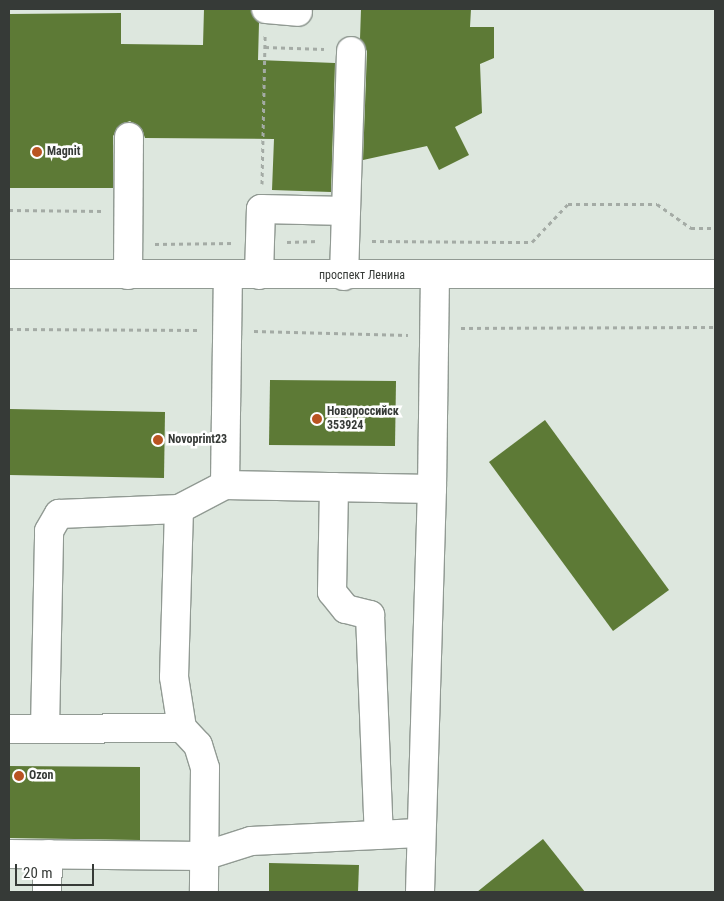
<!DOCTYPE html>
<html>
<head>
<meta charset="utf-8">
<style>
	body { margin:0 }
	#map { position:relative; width:724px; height:901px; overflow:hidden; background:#dde7de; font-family:"Roboto Condensed",sans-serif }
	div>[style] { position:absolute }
	.building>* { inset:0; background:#5d7a36 }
	.path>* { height:3px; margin-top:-1.5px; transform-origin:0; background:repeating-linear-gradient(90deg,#a4aba5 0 4px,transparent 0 8px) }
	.roads { filter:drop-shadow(1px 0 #919a93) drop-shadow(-1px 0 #919a93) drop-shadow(0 1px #919a93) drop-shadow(0 -1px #919a93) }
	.minor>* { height:28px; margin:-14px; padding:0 14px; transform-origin:14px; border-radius:14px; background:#fff }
	.dots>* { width:14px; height:14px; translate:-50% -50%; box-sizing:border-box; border:2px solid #fff; border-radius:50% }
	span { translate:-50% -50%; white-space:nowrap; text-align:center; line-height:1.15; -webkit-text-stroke:5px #fff; paint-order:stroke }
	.poi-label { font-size:12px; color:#363a37; font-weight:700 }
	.left { translate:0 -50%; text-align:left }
	.street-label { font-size:12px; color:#363a37 }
	.frame { position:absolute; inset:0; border:10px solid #363a37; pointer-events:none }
	.scale { position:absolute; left:15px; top:864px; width:79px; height:22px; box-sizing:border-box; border:2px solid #363a37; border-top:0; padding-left:6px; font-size:15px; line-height:18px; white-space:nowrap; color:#363a37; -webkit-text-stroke:4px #fff; paint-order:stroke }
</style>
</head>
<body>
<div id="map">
	<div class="building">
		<i style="clip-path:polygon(204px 9px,251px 9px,259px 23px,258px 60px,335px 63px,331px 192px,272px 190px,274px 139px,145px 138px,142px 129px,130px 121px,121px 124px,113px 136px,113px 188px,9px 188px,9px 14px,121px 13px,121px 44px,203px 45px)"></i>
		<i style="clip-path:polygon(361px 9px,471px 9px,470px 27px,494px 27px,494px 58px,480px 64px,482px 113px,455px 127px,469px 155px,439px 170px,427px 146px,363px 160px,367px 51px,360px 39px)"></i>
		<i style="clip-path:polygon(270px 380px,396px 381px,395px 446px,269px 445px)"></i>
		<i style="clip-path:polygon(9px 409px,165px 412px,164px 478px,9px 475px)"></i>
		<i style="clip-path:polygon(545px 420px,669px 590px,613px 631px,489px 462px)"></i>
		<i style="clip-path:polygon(9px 766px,140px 767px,140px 840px,9px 838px)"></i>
		<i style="clip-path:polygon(543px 839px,585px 892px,477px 892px)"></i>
		<i style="clip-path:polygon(269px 863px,359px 865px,358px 892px,269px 892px)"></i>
	</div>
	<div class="path">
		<i style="left:265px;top:47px;width:59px;rotate:1.9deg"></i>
		<i style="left:262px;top:184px;width:149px;rotate:-88.8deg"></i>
		<i style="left:9px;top:210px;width:94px;rotate:0.6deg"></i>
		<i style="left:372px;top:241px;width:160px;rotate:0.4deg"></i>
		<i style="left:532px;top:242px;width:52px;rotate:-46.5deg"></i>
		<i style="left:568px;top:204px;width:89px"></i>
		<i style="left:657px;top:204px;width:42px;rotate:35.2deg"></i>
		<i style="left:691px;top:228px;width:24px"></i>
		<i style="left:287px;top:242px;width:32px;rotate:-2deg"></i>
		<i style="left:155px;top:244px;width:79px;rotate:-0.7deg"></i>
		<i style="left:461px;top:328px;width:254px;rotate:-0.2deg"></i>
		<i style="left:9px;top:329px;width:192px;rotate:0.3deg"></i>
		<i style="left:254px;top:331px;width:154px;rotate:1.5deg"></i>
	</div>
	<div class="roads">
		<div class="minor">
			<i style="left:266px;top:9px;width:32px;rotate:5deg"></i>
			<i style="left:9px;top:274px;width:706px"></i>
			<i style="left:128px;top:275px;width:138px;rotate:-89.6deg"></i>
			<i style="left:259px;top:275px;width:66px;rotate:-88.3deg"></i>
			<i style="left:261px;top:209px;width:85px;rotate:1.3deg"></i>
			<i style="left:344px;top:276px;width:225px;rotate:-88.2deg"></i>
			<i style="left:225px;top:485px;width:210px;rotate:-89.2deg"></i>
			<i style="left:334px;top:487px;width:105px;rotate:91.1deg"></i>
			<i style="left:332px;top:592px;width:22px;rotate:51deg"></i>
			<i style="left:346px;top:609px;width:25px;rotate:14deg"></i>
			<i style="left:370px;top:615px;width:220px;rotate:87.7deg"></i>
			<i style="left:179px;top:509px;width:168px;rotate:91.7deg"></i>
			<i style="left:174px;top:677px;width:52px;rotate:81.1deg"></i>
			<i style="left:182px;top:728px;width:23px;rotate:47deg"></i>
			<i style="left:198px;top:745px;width:24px;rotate:73deg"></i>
			<i style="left:205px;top:768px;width:124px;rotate:90.5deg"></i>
			<i style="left:9px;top:729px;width:173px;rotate:-0.3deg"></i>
			<i style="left:45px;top:729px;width:198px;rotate:-88.8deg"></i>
			<i style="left:49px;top:531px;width:20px;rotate:-60deg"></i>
			<i style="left:59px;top:514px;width:120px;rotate:-2.4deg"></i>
			<i style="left:179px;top:509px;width:52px;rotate:-27.6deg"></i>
			<i style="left:225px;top:485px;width:207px;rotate:1.1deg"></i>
			<i style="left:432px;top:489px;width:212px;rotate:-89.2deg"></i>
			<i style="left:9px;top:854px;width:195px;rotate:0.6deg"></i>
			<i style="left:204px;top:856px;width:49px;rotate:-17.7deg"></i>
			<i style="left:251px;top:841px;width:168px;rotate:-2.7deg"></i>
			<i style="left:47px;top:892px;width:38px;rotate:-88deg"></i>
			<i style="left:420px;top:892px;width:403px;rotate:-88.3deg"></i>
		</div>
	</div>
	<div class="dots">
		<i style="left:37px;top:152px;background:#b95422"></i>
		<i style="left:317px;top:419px;background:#b95422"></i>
		<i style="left:158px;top:440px;background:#b95422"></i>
		<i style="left:19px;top:776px;background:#b95422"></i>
	</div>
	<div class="poi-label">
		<span class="left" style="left:47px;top:152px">Magnit</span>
		<span class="left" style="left:327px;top:419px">Новороссийск<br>353924</span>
		<span class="left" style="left:168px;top:440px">Novoprint23</span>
		<span class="left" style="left:29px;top:776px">Ozon</span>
	</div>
	<div class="street-label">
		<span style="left:362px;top:276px">проспект Ленина</span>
	</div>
	<div class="frame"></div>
	<div class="scale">20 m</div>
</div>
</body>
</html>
